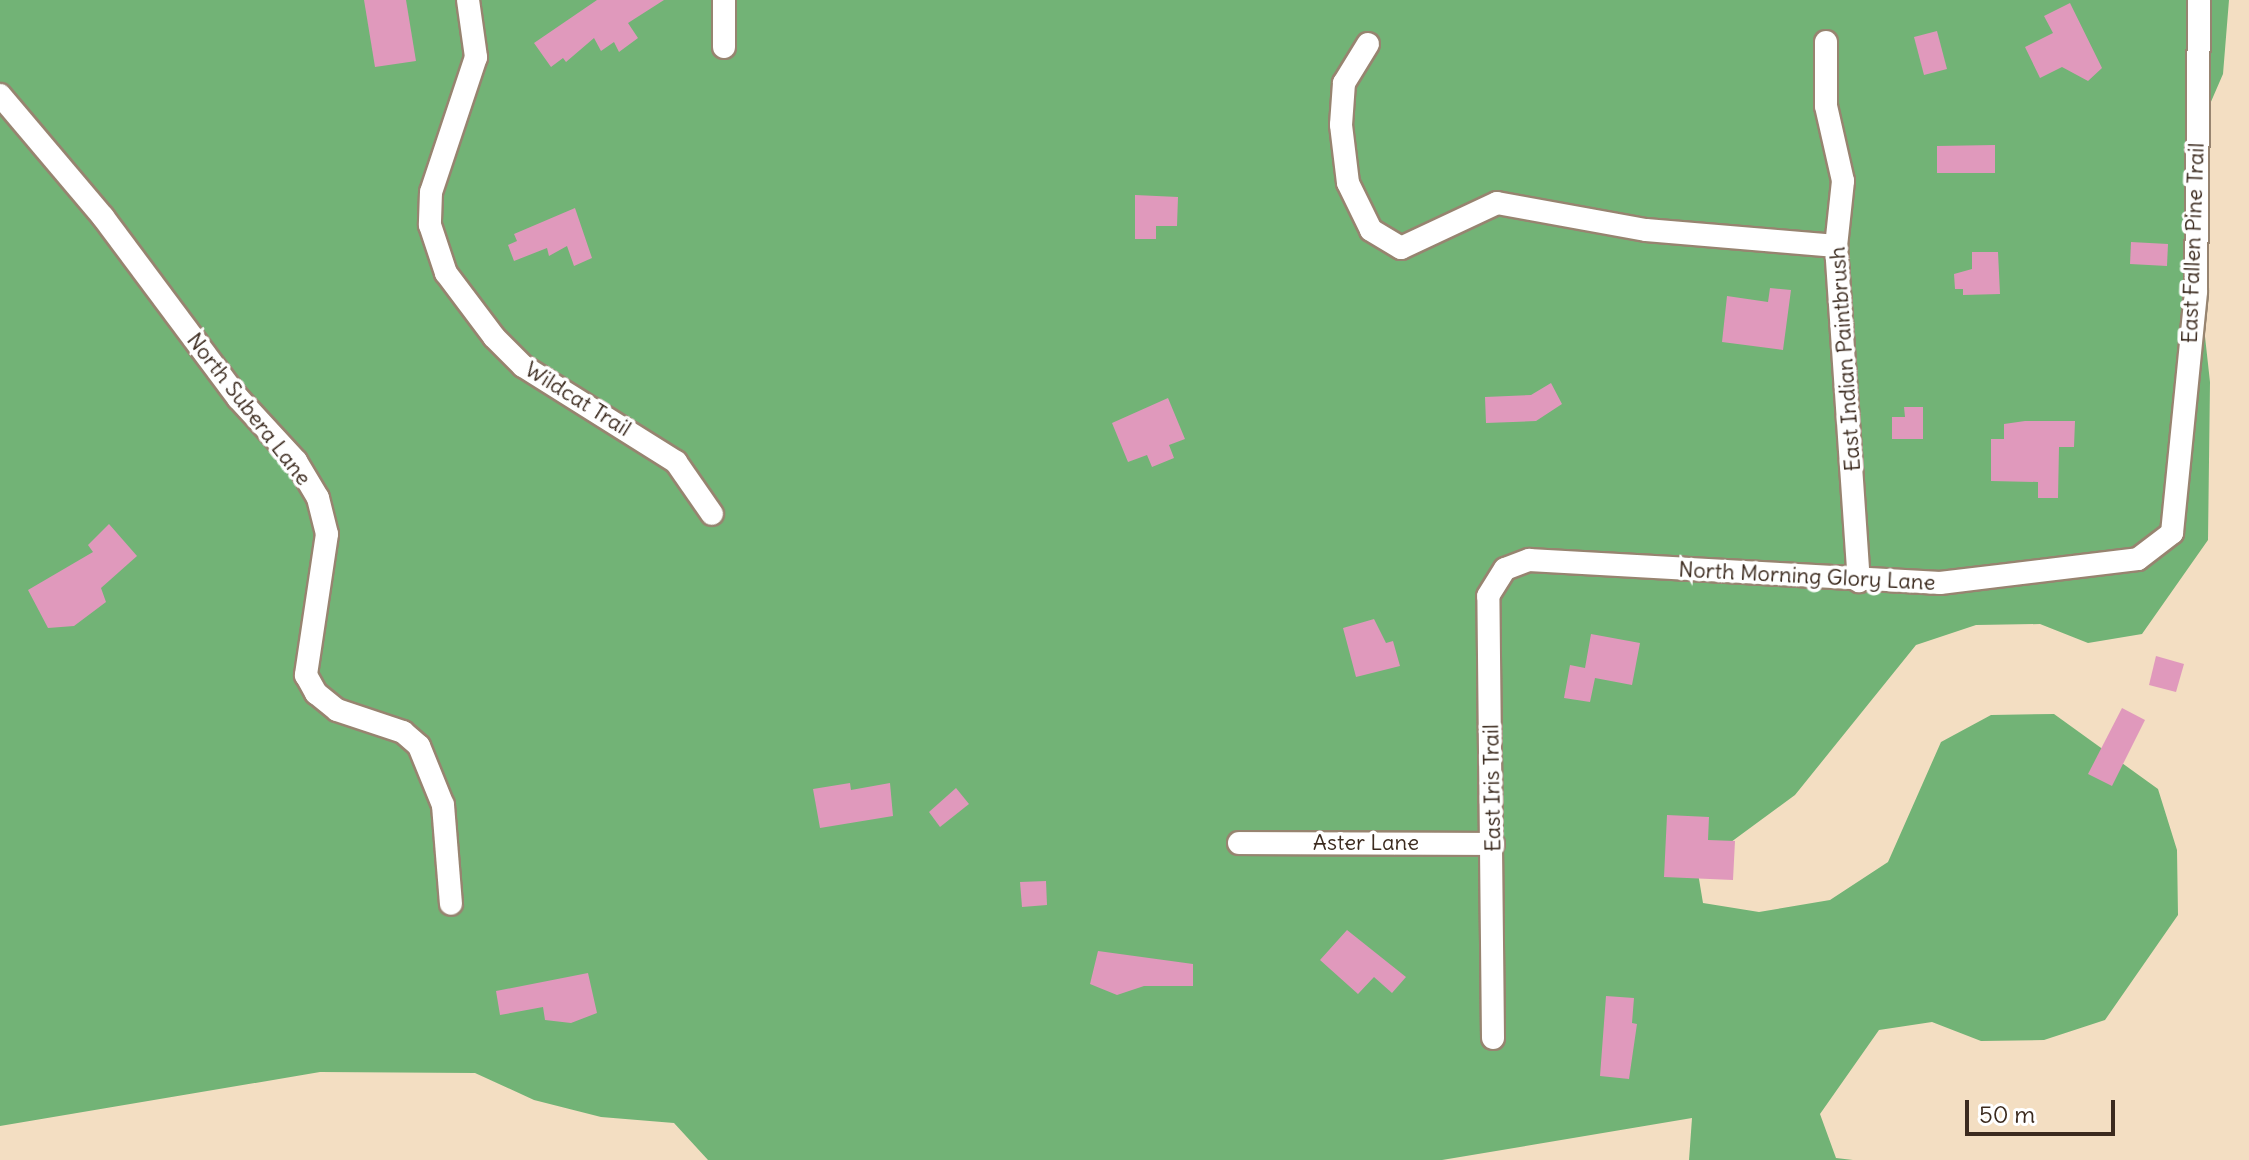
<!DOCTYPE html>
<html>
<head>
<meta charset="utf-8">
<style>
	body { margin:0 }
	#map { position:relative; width:2249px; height:1160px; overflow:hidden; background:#f3dec2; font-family:Delius,sans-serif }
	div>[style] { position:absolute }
	.forest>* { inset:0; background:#72b376 }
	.building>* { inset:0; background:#e099bc }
	.roads { filter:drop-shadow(2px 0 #978470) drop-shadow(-2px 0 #978470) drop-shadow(0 2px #978470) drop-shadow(0 -2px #978470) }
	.minor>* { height:22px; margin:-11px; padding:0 11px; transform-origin:11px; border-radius:11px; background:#fff }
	span { translate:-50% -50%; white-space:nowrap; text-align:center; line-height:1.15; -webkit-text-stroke:7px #fff; paint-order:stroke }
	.street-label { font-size:22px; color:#3b2a1e }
	.scale { position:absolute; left:1965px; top:1100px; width:150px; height:36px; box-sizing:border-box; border:4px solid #3b2a1e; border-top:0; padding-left:10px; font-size:24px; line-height:28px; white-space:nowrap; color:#3b2a1e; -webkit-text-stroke:6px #fff; paint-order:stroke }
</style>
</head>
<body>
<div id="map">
	<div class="forest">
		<i style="clip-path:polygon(0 0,2229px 0,2223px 74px,2197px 134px,2191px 209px,2210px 382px,2208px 540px,2142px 634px,2088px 643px,2040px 624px,1976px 625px,1916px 645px,1795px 795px,1697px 867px,1703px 903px,1759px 912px,1830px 900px,1888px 862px,1941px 742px,1991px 715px,2054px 714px,2158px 789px,2177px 850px,2178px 915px,2105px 1020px,2044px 1040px,1981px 1041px,1932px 1022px,1879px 1030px,1820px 1114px,1836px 1158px,1853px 1160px,1689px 1160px,1692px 1118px,1442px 1160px,708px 1160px,674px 1123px,601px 1117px,534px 1100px,475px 1073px,320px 1072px,0 1126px)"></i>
	</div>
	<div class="building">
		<i style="clip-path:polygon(364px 0,406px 0,416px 61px,375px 67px)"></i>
		<i style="clip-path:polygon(597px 0,664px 0,628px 23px,638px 38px,619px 52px,614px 42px,601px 51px,594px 38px,566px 62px,563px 58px,551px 67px,534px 43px)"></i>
		<i style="clip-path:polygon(2070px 3px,2102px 68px,2088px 81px,2062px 67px,2040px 78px,2025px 47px,2053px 33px,2044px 16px)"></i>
		<i style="clip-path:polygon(1937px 31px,1947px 69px,1924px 75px,1914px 37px)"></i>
		<i style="clip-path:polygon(1995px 145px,1995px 173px,1937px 173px,1937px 146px)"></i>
		<i style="clip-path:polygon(1135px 195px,1178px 197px,1177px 226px,1156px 226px,1156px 239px,1135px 239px)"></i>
		<i style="clip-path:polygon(575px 208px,592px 258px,574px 266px,567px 246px,549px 256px,547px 248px,514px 261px,508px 245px,517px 241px,514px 234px)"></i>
		<i style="clip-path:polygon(2131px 242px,2168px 244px,2167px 266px,2130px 264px)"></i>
		<i style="clip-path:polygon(1972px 252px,1998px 252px,2000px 294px,1963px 295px,1963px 289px,1955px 289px,1954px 274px,1972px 269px)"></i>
		<i style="clip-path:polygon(1770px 288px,1791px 290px,1783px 350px,1722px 342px,1727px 296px,1768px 302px)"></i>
		<i style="clip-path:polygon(1551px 383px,1562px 404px,1536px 421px,1486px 423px,1485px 397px,1531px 395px)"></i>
		<i style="clip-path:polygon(1168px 398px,1185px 439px,1169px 445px,1174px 458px,1152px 467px,1147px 455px,1128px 462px,1112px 423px)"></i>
		<i style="clip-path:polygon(1904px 407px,1923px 407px,1923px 439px,1892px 439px,1892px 417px,1905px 417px)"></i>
		<i style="clip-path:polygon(2025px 421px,2075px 421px,2074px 447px,2059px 447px,2058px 498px,2038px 498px,2038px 482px,1991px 481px,1991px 439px,2004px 439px,2004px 424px)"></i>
		<i style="clip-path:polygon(109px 524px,137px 556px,101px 588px,106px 602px,74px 626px,48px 628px,28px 590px,93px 552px,88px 545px)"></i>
		<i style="clip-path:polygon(1374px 619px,1386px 643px,1393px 641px,1400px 666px,1356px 677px,1343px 628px)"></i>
		<i style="clip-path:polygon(1591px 634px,1640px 643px,1632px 685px,1595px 678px,1590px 702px,1564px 698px,1570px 665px,1585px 668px)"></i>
		<i style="clip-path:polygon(2156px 656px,2184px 664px,2176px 692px,2149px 685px)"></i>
		<i style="clip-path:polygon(2122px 708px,2145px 720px,2112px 786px,2088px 774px)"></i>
		<i style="clip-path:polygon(850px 783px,851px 790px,890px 783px,893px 816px,820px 828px,813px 789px)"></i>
		<i style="clip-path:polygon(956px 788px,969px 804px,940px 827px,929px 812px)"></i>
		<i style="clip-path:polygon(1667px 815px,1709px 817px,1708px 840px,1735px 841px,1733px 880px,1664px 877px)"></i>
		<i style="clip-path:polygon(1046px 881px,1047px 905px,1022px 907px,1020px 882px)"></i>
		<i style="clip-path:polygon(1347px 930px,1406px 977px,1392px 993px,1374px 977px,1358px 994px,1320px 960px)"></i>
		<i style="clip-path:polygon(1098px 951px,1193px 964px,1193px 986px,1144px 986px,1117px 995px,1090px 984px)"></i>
		<i style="clip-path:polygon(588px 973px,597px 1013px,571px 1023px,545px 1020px,543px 1007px,500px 1015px,496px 991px)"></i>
		<i style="clip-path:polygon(1606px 996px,1634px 998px,1632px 1023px,1637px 1024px,1629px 1079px,1600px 1076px)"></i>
	</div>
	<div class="roads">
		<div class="minor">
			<i style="left:468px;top:0;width:58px;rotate:82deg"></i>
			<i style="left:476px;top:57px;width:142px;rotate:108.4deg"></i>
			<i style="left:431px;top:192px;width:33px;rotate:92deg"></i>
			<i style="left:430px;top:225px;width:51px;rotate:71.6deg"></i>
			<i style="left:446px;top:273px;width:80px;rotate:53.1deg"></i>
			<i style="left:494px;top:337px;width:41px;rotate:45deg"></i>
			<i style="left:523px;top:366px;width:181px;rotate:32.1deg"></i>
			<i style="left:676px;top:462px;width:63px;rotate:55.3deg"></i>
			<i style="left:724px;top:0;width:47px;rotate:90deg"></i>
			<i style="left:1826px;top:42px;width:64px;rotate:90deg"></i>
			<i style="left:1826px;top:106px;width:77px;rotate:77.2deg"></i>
			<i style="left:1843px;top:181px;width:65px;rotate:96.1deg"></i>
			<i style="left:1836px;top:246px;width:336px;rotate:86.1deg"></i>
			<i style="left:1368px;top:44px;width:46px;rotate:121.6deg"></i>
			<i style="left:1344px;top:83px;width:42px;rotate:94.1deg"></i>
			<i style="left:1341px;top:125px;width:58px;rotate:83.1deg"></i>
			<i style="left:1348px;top:183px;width:52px;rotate:63.9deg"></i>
			<i style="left:1371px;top:230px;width:35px;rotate:31deg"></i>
			<i style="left:1401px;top:248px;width:106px;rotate:-25.1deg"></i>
			<i style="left:1497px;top:203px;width:151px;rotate:10.3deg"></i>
			<i style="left:1646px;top:230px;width:191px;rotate:4.8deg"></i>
			<i style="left:0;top:95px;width:160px;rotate:49.8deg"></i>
			<i style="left:103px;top:217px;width:226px;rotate:53.3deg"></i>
			<i style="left:238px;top:398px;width:86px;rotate:47.4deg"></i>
			<i style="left:296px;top:461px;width:43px;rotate:59.3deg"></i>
			<i style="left:318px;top:498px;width:37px;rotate:76deg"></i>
			<i style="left:327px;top:534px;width:143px;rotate:98.5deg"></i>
			<i style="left:306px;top:675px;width:21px;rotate:61deg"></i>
			<i style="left:316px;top:693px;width:27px;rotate:39deg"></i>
			<i style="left:337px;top:710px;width:70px;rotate:18.4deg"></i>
			<i style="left:403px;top:732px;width:21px;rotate:41deg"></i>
			<i style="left:419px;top:746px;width:64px;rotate:67.9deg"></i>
			<i style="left:443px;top:805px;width:99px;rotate:85.4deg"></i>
			<i style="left:1239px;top:843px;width:254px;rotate:0.2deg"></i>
			<i style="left:1493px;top:1038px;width:442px;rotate:-90.6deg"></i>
			<i style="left:1488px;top:596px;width:32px;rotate:-58deg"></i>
			<i style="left:1505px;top:569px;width:26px;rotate:-21deg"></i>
			<i style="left:1529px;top:560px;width:412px;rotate:3.2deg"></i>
			<i style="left:1940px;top:583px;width:199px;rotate:-6.9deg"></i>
			<i style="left:2138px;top:559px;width:43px;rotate:-37.4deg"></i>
			<i style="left:2172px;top:533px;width:243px;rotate:-84.3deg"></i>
			<i style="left:2196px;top:291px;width:291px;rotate:-89.4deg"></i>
		</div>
	</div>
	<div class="street-label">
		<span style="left:2193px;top:243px;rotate:-88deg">East Fallen Pine Trail</span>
		<span style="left:1845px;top:359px;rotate:-94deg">East Indian Paintbrush</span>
		<span style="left:578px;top:399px;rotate:32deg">Wildcat Trail</span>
		<span style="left:249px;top:409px;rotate:52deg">North Subera Lane</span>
		<span style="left:1807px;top:576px;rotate:3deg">North Morning Glory Lane</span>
		<span style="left:1492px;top:788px;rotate:-91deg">East Iris Trail</span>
		<span style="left:1366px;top:843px">Aster Lane</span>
	</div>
	<div class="scale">50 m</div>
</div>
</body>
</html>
